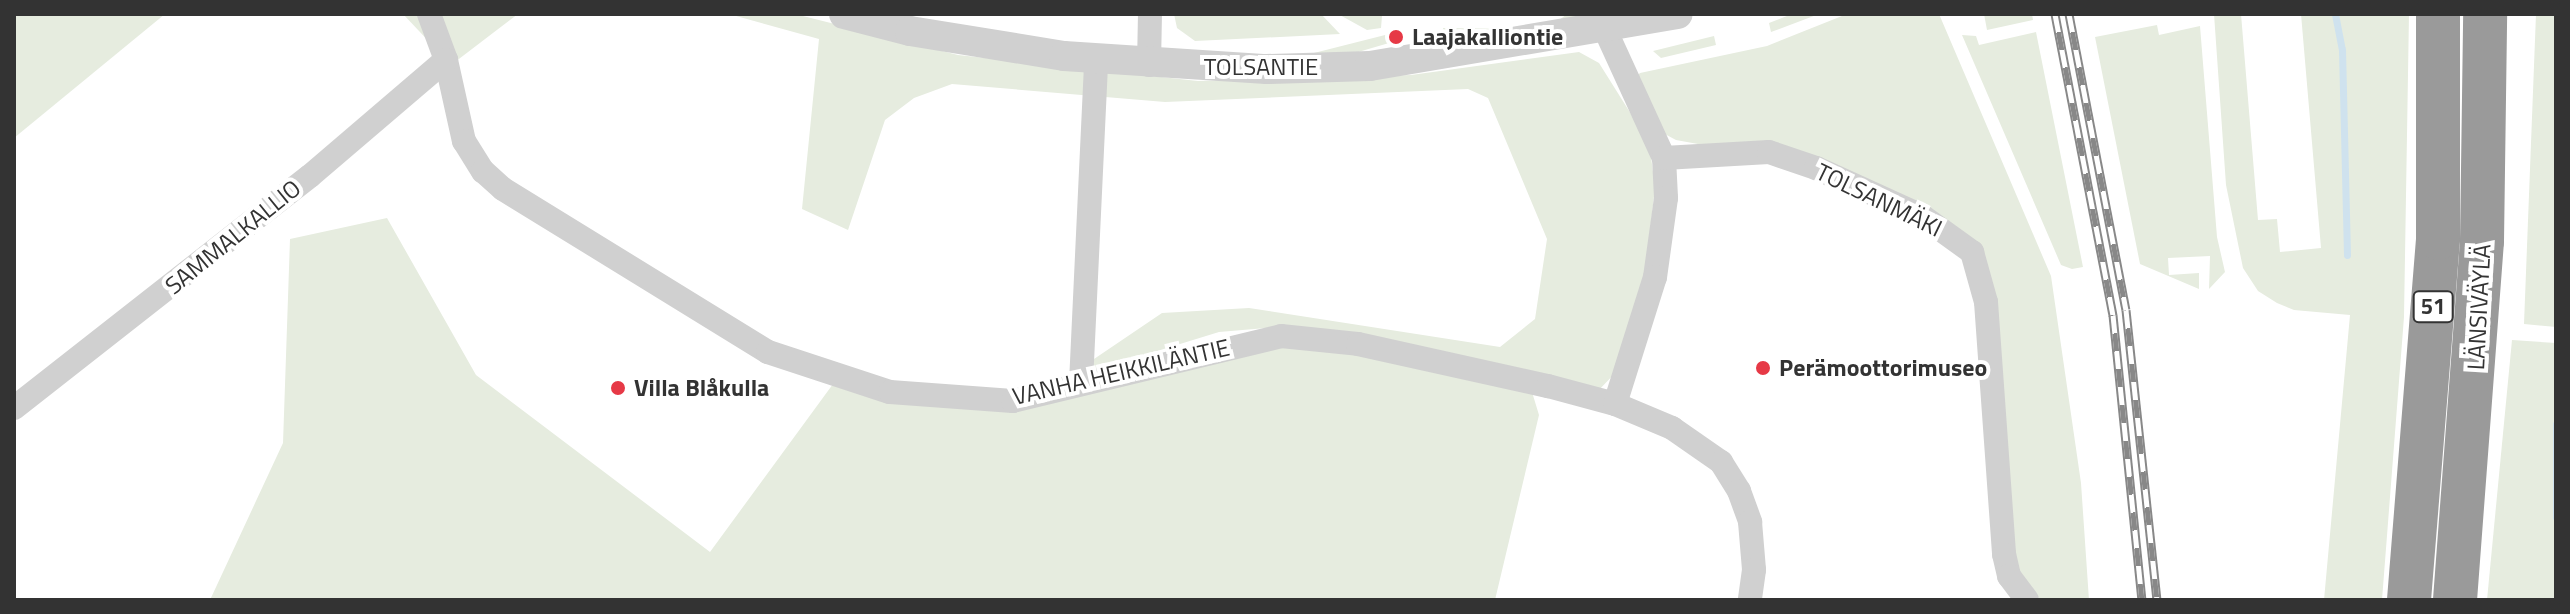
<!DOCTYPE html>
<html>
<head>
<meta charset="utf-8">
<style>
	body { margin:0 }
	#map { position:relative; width:2570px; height:614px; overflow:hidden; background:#fff; font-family:"Titillium Web",sans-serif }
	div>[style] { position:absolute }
	.green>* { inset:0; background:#e6ecdf }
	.stream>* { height:7px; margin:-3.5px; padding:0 3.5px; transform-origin:3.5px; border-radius:3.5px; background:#cfe2ee }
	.minor>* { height:24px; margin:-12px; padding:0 12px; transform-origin:12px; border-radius:12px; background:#d0d0d0 }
	.tertiary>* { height:30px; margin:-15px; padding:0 15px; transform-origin:15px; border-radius:15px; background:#d0d0d0 }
	.motorway>* { height:44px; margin:-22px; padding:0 22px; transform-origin:22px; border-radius:22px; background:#9a9a9a }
	.rail>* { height:9px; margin-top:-4.5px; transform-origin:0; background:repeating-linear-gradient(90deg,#fff 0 18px,#888 0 36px); box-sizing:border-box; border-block:2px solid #888 }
	.dots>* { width:22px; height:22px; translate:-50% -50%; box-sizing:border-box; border:4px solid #fff; border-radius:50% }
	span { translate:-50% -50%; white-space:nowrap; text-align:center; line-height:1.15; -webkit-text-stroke:8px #fff; paint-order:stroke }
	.shield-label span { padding:2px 6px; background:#fff; border:2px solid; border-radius:6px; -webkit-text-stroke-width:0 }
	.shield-label { font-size:22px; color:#333; font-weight:700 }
	.poi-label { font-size:24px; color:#333; font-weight:700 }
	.left { translate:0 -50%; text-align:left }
	.street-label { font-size:24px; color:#333 }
	.frame { position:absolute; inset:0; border:16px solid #333; pointer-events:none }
</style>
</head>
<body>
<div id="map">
	<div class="green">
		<i style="clip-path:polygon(14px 14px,165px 14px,14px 138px)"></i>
		<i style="clip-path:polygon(403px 14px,518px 14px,451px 65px)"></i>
		<i style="clip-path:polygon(729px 14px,795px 14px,958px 55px,1198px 81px,1411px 75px,1579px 52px,1599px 63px,1631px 114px,1650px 149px,1655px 188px,1643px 291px,1618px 370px,1597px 392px,1279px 327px,1219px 332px,1063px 380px,1162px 313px,1249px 308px,1500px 347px,1535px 319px,1547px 239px,1488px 98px,1468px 89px,1165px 102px,952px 84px,914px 98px,885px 120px,848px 230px,802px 209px,819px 39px)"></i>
		<i style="clip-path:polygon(1174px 14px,1321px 14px,1340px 34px,1195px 41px,1177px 28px)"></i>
		<i style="clip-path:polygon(1338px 14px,1393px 14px,1382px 16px,1381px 28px,1367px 30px)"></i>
		<i style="clip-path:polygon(1567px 14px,1578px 14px,1572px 22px,1508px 39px,1444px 37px,1443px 28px,1515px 29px,1558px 21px)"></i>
		<i style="clip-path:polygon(1792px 14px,1819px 14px,1771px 32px,1769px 23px)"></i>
		<i style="clip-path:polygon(1847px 14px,1939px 14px,2051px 276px,2081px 483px,2089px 600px,2041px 600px,2015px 573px,1979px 251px,1823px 167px,1676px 140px,1661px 132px,1633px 80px,1640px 73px,1767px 46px)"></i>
		<i style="clip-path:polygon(1984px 14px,2032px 14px,2033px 20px,1987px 30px)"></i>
		<i style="clip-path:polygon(2214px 14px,2241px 14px,2258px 220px,2277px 219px,2280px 252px,2321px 248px,2301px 14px,2409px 14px,2404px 317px,2382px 600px,2324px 600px,2350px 315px,2294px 310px,2277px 303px,2258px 291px,2243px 268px,2226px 185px)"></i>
		<i style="clip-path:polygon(2536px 14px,2556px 14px,2556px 327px,2524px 324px)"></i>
		<i style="clip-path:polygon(2157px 25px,2159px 35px,2200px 26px,2217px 237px,2225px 272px,2209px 289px,2210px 256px,2168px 258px,2169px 275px,2199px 273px,2199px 289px,2140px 264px,2095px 37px)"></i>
		<i style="clip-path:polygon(2036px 32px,2083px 267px,2072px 269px,2061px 265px,1962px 35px,1976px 36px,1979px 45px)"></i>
		<i style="clip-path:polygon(1389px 34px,1389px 43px,1348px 55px,1314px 53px)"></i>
		<i style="clip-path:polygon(1714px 36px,1716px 45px,1661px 58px,1653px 51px)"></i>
		<i style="clip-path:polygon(387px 218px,476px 375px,710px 552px,833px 384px,963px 408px,1265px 345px,1347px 350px,1532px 392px,1539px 415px,1495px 600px,210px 600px,283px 443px,290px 239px)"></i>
		<i style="clip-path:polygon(2512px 340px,2556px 343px,2556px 600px,2487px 600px)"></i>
	</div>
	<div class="stream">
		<i style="left:2335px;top:14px;width:37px;rotate:79deg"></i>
		<i style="left:2342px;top:50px;width:205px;rotate:88.6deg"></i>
		<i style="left:2556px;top:424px;width:93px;rotate:90deg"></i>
	</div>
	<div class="minor">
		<i style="left:429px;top:14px;width:49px;rotate:69.7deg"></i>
		<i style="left:446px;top:60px;width:83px;rotate:77.5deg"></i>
		<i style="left:464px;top:141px;width:36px;rotate:58deg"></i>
		<i style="left:483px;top:171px;width:27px;rotate:42deg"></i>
		<i style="left:503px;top:189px;width:311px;rotate:31.6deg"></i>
		<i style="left:768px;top:352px;width:128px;rotate:18.2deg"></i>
		<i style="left:890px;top:392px;width:123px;rotate:4.2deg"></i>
		<i style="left:1013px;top:401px;width:276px;rotate:-13.6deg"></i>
		<i style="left:1281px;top:336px;width:77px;rotate:5.9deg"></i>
		<i style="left:1358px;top:344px;width:195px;rotate:12.5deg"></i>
		<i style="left:1548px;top:386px;width:69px;rotate:15deg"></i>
		<i style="left:1615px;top:404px;width:62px;rotate:22.8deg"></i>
		<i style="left:1672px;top:428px;width:60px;rotate:34.8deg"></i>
		<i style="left:1721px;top:462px;width:34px;rotate:58deg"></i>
		<i style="left:1739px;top:491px;width:33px;rotate:70deg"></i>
		<i style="left:1750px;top:522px;width:48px;rotate:85.2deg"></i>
		<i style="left:1754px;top:570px;width:30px;rotate:98deg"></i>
		<i style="left:1598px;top:14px;width:158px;rotate:65.4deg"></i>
		<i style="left:1664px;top:158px;width:40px;rotate:87.1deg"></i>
		<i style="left:1666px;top:198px;width:80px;rotate:97.9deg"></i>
		<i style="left:1655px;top:277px;width:133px;rotate:107.5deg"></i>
		<i style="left:1149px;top:65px;width:51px;rotate:-88.9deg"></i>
		<i style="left:1664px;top:158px;width:105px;rotate:-3.3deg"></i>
		<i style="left:1769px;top:152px;width:50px;rotate:18.8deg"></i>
		<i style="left:1816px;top:168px;width:116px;rotate:24.4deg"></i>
		<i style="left:1922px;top:216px;width:62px;rotate:35.8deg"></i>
		<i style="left:1972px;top:252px;width:52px;rotate:74.4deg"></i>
		<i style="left:1986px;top:302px;width:253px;rotate:85.9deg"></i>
		<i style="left:2004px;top:554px;width:23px;rotate:77deg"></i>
		<i style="left:2009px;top:576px;width:30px;rotate:53deg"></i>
		<i style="left:1081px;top:383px;width:323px;rotate:-87.3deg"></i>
		<i style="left:14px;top:408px;width:376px;rotate:-38.1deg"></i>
		<i style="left:310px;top:176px;width:179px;rotate:-40.5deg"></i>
	</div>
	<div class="tertiary">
		<i style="left:844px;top:14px;width:68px;rotate:14.4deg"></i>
		<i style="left:910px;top:31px;width:156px;rotate:9.2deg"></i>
		<i style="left:1064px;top:56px;width:203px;rotate:3.7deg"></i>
		<i style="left:1267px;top:69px;width:103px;rotate:-1.7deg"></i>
		<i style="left:1370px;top:66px;width:312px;rotate:-9.6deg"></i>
	</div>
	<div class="motorway">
		<i style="left:2409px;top:600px;width:363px;rotate:-85.4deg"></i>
		<i style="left:2438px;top:238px;width:224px;rotate:-90deg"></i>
		<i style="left:2455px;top:600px;width:360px;rotate:-85.7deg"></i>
		<i style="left:2482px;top:241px;width:227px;rotate:-89.2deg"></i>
	</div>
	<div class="rail">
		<i style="left:2055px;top:14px;width:307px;rotate:79.1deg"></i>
		<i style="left:2113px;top:315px;width:286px;rotate:84.2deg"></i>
		<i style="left:2069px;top:14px;width:301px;rotate:79.1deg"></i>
		<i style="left:2126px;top:310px;width:292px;rotate:83.9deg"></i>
	</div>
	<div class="dots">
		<i style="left:1396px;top:37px;background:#e63946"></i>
		<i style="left:1763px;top:368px;background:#e63946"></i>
		<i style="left:618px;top:388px;background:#e63946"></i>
	</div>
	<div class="shield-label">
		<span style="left:2433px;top:307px">51</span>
	</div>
	<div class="poi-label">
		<span class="left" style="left:1412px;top:37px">Laajakalliontie</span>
		<span class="left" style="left:1779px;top:368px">Perämoottorimuseo</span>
		<span class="left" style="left:634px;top:388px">Villa Blåkulla</span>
	</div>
	<div class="street-label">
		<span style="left:1261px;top:67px">TOLSANTIE</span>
		<span style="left:1879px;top:200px;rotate:26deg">TOLSANMÄKI</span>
		<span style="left:233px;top:237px;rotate:-39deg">SAMMALKALLIO</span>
		<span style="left:2479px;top:307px;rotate:-87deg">LÄNSIVÄYLÄ</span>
		<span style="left:1121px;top:372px;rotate:-13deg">VANHA HEIKKILÄNTIE</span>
	</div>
	<div class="frame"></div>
</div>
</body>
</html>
